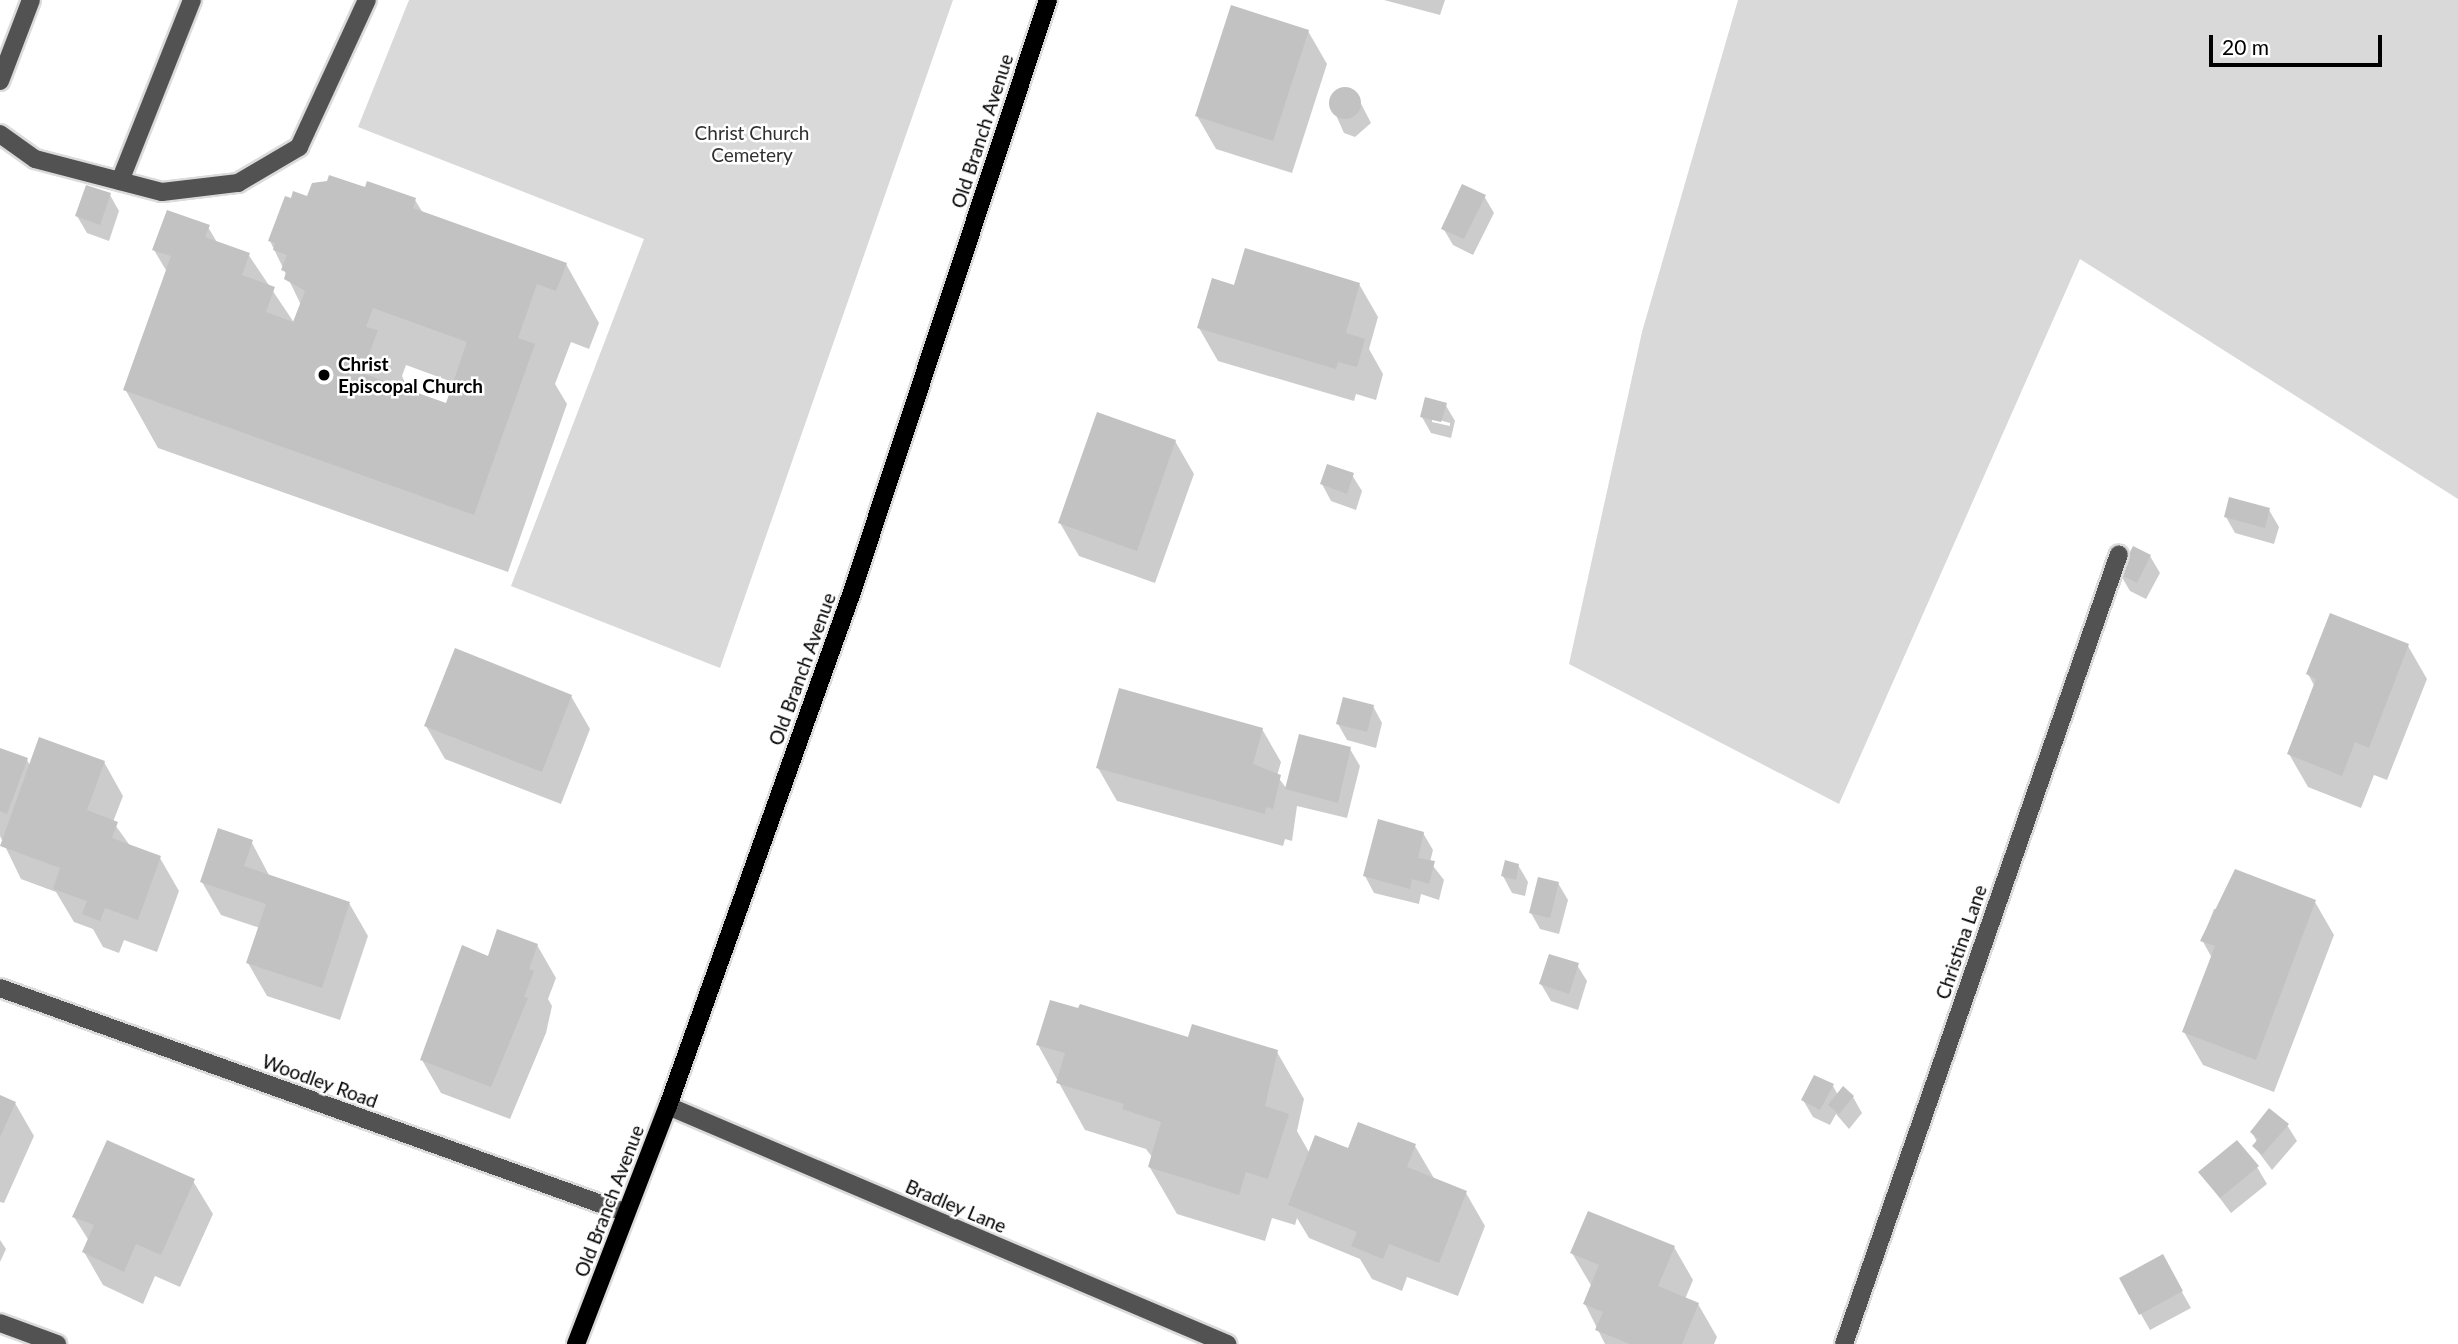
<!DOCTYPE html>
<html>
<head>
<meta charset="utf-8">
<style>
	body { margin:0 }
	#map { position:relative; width:2458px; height:1344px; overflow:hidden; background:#fff; font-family:Lato,sans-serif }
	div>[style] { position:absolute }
	.green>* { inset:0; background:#d9d9d9 }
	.shadow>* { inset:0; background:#0003 }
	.building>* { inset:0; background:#c2c2c2 }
	.round { border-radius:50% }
	.roads { filter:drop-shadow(2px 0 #dbdbdb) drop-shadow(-2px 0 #dbdbdb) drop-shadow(0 2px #dbdbdb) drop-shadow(0 -2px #dbdbdb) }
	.minor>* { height:18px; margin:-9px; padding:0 9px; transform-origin:9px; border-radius:9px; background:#525252 }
	.major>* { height:18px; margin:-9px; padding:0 9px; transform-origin:9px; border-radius:9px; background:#000 }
	.dots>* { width:19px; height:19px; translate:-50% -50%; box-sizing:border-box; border:4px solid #fff; border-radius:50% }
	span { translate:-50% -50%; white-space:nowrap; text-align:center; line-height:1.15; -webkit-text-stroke:5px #fff; paint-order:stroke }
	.street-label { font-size:19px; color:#000 }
	.park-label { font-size:19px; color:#303030 }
	.poi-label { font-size:19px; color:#000; font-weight:700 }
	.left { translate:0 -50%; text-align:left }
	.scale { position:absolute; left:2209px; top:35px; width:173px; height:32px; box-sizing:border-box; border:4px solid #000; border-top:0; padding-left:9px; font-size:21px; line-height:24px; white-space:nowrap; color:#000; -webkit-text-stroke:5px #fff; paint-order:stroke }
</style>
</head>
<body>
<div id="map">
	<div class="green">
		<i style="clip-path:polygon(409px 0,953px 0,720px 668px,511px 586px,644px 239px,358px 127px)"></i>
		<i style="clip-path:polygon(1738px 0,2458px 0,2458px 499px,2080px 259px,1839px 804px,1569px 664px,1642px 332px)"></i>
	</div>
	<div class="shadow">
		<i style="clip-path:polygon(1384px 0,1445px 0,1440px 15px)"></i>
		<i style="clip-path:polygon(1308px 31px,1327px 64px,1292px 173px,1216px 149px,1197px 116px)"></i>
		<i style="clip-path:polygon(1342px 88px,1355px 92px,1371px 123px,1355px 137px,1344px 133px,1331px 104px)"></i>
		<i style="clip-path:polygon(evenodd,367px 189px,415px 200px,423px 213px,566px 264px,599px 323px,589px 349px,571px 342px,555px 384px,567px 404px,508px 572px,158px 448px,125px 389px,167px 272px,154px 250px,208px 227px,218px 244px,248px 254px,295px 324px,301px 305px,270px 241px,308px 198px,367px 189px,406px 365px,455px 383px,447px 405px,409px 392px,402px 376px,406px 365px)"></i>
		<i style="clip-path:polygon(110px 195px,119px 211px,109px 241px,87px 233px,77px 216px)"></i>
		<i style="clip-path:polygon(1484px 196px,1494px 213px,1473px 255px,1453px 245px,1443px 228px)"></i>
		<i style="clip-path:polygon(1359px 284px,1378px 317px,1369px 349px,1383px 374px,1376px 400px,1356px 394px,1354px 401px,1218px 361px,1199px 328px,1235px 287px)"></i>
		<i style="clip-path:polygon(evenodd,1445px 404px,1455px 421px,1451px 438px,1431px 433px,1422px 417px,1445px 404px,1432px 418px,1450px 423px,1450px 426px,1432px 422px,1432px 418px)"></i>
		<i style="clip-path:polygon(1175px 441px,1194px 474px,1155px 583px,1079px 556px,1060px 523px)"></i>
		<i style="clip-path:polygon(1352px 475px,1362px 491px,1356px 510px,1331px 501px,1322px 484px)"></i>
		<i style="clip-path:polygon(2269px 510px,2279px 527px,2274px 544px,2235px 533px,2226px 517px)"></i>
		<i style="clip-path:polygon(2150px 556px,2160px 573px,2146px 599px,2130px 591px,2120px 574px)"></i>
		<i style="clip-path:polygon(2408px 646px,2427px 679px,2387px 780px,2374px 775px,2361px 808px,2308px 787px,2289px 754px,2315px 687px,2308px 674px)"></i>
		<i style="clip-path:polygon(571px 696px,590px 729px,561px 804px,445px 759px,426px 726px)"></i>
		<i style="clip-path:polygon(1373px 706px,1382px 723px,1376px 748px,1347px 740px,1338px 724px)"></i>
		<i style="clip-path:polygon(1262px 729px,1281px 762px,1277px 776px,1287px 789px,1350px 749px,1360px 766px,1347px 818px,1297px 806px,1292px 841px,1285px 839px,1283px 846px,1117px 801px,1098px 768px)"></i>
		<i style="clip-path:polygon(0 750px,27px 760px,31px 767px,104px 762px,123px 796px,113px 822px,131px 847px,160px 858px,179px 891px,157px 952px,124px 940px,119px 953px,103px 947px,93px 929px,74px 922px,56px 892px,21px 879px,0 836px)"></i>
		<i style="clip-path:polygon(1423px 833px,1433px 850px,1430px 862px,1444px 880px,1439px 900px,1421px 894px,1419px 904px,1374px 893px,1365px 876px)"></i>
		<i style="clip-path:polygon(251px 841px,270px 877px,349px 903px,368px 936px,340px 1020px,267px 996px,248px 963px,260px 928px,221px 915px,202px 882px)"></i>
		<i style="clip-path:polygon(1518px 865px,1528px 882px,1525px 896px,1512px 893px,1503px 876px)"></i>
		<i style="clip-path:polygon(1558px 883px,1568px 900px,1559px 934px,1540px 929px,1531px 913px)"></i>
		<i style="clip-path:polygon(2315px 902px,2334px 935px,2274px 1092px,2203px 1065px,2184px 1032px,2212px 958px,2202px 940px,2214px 909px)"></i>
		<i style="clip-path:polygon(537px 945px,556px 978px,548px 999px,552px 1006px,546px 1033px,510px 1119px,441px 1093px,422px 1060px,489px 958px)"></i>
		<i style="clip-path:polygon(1577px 965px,1587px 981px,1578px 1010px,1551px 1001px,1541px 984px)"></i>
		<i style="clip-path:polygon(1189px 1039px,1277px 1052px,1304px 1099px,1297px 1131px,1310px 1154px,1415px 1146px,1435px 1180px,1466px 1193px,1485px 1226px,1458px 1296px,1407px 1277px,1402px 1291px,1372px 1279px,1360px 1259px,1309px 1238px,1297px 1218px,1295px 1225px,1272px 1218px,1265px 1241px,1177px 1214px,1149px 1166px,1152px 1157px,1146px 1149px,1085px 1130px,1038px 1045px)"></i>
		<i style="clip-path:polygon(1833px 1086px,1838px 1095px,1853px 1097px,1862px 1113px,1849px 1129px,1836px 1114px,1830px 1125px,1813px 1117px,1803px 1100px)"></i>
		<i style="clip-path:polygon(0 1097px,15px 1103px,34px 1136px,4px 1203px,0 1202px)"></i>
		<i style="clip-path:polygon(2287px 1125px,2297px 1141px,2272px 1170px,2254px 1146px,2257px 1142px,2252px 1132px)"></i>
		<i style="clip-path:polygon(2257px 1167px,2267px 1184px,2231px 1213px,2200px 1172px)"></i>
		<i style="clip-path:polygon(193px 1181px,213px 1214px,180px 1287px,155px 1276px,143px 1304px,103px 1285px,84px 1252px,89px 1241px,74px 1217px)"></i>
		<i style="clip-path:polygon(0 1240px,6px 1249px,0 1262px)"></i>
		<i style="clip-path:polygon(1674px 1247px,1693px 1280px,1685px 1299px,1698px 1304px,1717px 1337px,1714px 1344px,1605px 1344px,1585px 1304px,1592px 1287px,1572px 1253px)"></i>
		<i style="clip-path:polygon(2162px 1257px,2191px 1308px,2150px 1330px,2121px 1279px)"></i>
	</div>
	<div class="building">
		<i style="clip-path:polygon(1231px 5px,1309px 30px,1273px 141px,1195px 116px)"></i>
		<i class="round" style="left:1329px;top:87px;width:32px;height:32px"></i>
		<i style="clip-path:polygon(evenodd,329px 175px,365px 187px,367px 181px,416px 198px,413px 208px,567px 263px,556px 291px,537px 284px,518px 338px,535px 344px,474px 515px,123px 390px,171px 256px,152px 250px,167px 210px,210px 225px,205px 237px,250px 253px,242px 275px,275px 287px,266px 312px,293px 322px,305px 291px,284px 279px,286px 272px,281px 270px,287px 255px,273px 250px,275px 243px,268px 241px,285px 196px,291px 198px,293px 191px,307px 196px,312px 183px,327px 181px,329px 175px,373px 308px,467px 342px,446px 403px,362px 373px,378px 330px,366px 327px,373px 308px)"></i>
		<i style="clip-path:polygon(1462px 184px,1486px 195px,1464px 239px,1441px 229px)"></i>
		<i style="clip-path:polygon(86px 185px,111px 193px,100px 225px,75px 216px)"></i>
		<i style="clip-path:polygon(1245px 248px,1360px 283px,1346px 333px,1365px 339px,1357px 367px,1338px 362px,1336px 369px,1197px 328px,1212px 278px,1234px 285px)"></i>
		<i style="clip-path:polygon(1425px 397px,1447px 403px,1441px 422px,1420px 417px)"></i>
		<i style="clip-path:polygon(1097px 412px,1176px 440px,1137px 551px,1058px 523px)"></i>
		<i style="clip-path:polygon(1327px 464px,1354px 473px,1347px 494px,1320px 484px)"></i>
		<i style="clip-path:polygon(2229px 497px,2270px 508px,2265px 528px,2224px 517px)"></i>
		<i style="clip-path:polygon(2133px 546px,2151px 555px,2137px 583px,2119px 574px)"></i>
		<i style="clip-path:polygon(2330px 613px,2409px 644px,2369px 748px,2355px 742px,2342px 776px,2287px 754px,2316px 679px,2306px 674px)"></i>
		<i style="clip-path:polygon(455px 648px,572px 695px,542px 772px,424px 726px)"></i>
		<i style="clip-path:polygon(1119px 688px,1263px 728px,1253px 764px,1281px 775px,1273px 809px,1266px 807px,1265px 814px,1096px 768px)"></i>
		<i style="clip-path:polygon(1343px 697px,1374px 705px,1367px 732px,1336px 724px)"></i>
		<i style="clip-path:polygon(1299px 734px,1351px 747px,1338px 803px,1285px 789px)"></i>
		<i style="clip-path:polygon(39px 737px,105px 761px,87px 810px,118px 822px,112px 838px,161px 856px,138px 920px,105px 908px,100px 921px,82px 914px,87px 901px,53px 889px,60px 868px,0 846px)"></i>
		<i style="clip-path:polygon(0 748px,28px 758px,7px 814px,0 811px)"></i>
		<i style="clip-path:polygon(1378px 819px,1424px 832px,1418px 858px,1435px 861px,1429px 884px,1412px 879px,1410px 889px,1363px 876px)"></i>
		<i style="clip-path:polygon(218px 828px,253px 840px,244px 866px,350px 902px,322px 988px,246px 963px,266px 904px,200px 882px)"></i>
		<i style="clip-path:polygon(1505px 860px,1519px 864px,1516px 880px,1501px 876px)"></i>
		<i style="clip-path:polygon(2235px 869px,2316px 900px,2256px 1060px,2182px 1032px,2215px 946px,2200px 941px)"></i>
		<i style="clip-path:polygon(1538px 877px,1559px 882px,1550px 918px,1529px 913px)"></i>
		<i style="clip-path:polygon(497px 929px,538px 944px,529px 969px,534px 971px,524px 997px,528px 998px,491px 1087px,420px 1060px,462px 945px,488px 956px)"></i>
		<i style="clip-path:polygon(1549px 954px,1579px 963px,1569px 994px,1539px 984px)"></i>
		<i style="clip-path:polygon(1050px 1000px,1078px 1008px,1080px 1004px,1188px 1037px,1192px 1024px,1278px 1050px,1265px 1106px,1289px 1114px,1268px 1179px,1246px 1172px,1239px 1195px,1148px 1167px,1161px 1122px,1122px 1109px,1124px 1104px,1056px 1083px,1065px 1053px,1036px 1045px)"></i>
		<i style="clip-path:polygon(1814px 1075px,1834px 1084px,1820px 1110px,1801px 1100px)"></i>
		<i style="clip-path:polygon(1843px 1086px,1854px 1096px,1839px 1114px,1828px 1105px)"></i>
		<i style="clip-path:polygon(0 1095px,16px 1102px,0 1137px)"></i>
		<i style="clip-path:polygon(2269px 1108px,2289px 1124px,2262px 1155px,2252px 1146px,2258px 1139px,2250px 1132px)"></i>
		<i style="clip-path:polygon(1358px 1122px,1416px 1144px,1407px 1167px,1467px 1191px,1439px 1263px,1389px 1244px,1383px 1259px,1351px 1246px,1357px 1232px,1288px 1205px,1315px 1135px,1348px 1148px)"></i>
		<i style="clip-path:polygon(107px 1140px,195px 1179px,161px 1255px,136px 1244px,124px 1272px,82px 1252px,94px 1225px,72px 1217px)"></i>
		<i style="clip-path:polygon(2237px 1140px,2259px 1166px,2220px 1198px,2198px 1172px)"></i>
		<i style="clip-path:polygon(1588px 1211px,1675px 1246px,1658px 1286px,1699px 1303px,1682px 1344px,1630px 1344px,1595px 1330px,1603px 1312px,1583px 1304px,1599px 1265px,1570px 1253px)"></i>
		<i style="clip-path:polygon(2163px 1254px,2183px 1291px,2139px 1315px,2119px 1278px)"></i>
	</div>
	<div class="roads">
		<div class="minor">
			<i style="left:0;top:81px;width:87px;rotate:-69.1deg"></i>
			<i style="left:0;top:134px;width:43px;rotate:35.5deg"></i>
			<i style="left:35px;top:159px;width:131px;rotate:14.6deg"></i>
			<i style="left:162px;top:192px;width:77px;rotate:-6.8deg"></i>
			<i style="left:238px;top:183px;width:71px;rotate:-30.5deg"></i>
			<i style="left:299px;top:147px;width:162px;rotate:-65.2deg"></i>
			<i style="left:120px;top:181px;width:195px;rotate:-68.3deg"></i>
			<i style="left:0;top:988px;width:665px;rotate:19.77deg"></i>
			<i style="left:668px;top:1106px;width:608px;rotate:23.06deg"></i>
			<i style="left:0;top:1323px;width:61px;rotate:20.2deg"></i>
			<i style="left:1844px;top:1344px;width:836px;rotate:-70.81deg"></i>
		</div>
		<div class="major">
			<i style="left:576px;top:1344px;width:255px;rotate:-68.9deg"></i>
			<i style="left:668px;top:1106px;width:543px;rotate:-70.3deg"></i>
			<i style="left:851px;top:595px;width:627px;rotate:-71.68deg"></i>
		</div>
	</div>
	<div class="dots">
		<i style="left:324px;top:375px;background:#000"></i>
	</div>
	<div class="street-label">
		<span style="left:982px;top:131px;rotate:-72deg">Old Branch Avenue</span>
		<span style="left:802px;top:669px;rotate:-70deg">Old Branch Avenue</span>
		<span style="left:1961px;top:942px;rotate:-71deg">Christina Lane</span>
		<span style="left:320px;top:1081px;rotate:20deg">Woodley Road</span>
		<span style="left:609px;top:1201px;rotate:-69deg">Old Branch Avenue</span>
		<span style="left:956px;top:1206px;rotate:23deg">Bradley Lane</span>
	</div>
	<div class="park-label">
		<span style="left:752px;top:144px">Christ Church<br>Cemetery</span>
	</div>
	<div class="poi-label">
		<span class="left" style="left:338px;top:375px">Christ<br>Episcopal Church</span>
	</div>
	<div class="scale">20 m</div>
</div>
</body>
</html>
